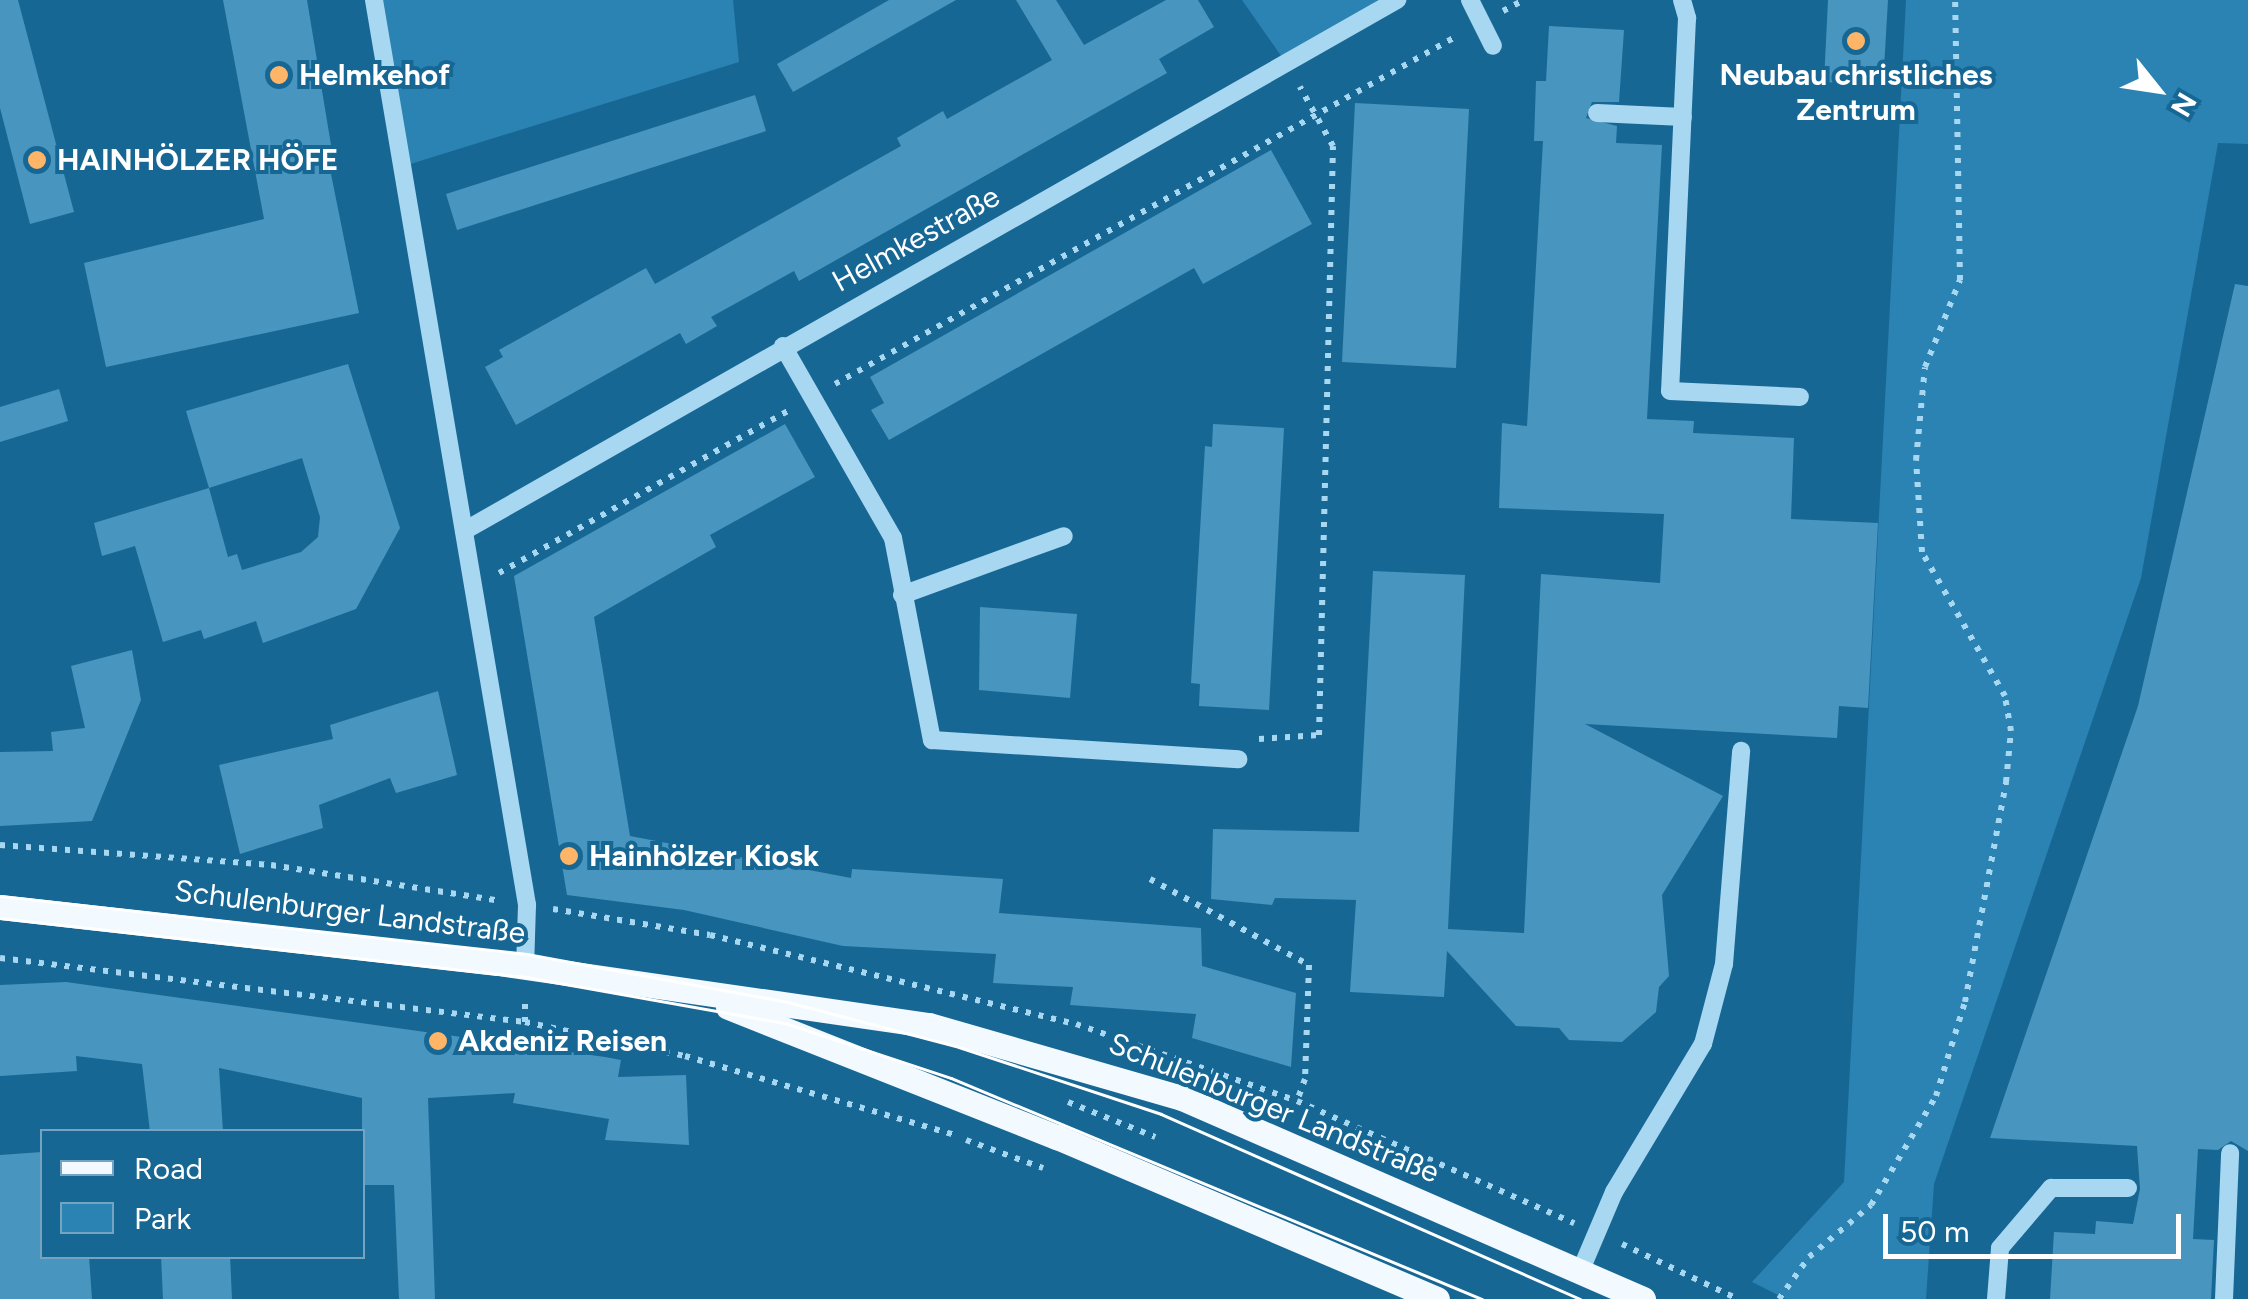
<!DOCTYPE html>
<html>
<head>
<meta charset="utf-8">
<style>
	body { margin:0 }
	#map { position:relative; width:2248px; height:1299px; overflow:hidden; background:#176795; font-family:Figtree,sans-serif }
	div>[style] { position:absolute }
	.green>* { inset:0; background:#2a83b3 }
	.building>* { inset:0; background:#4895bf }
	.path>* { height:6px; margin-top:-3px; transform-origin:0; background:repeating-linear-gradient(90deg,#a8d7f1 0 5px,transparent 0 13px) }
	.minor>* { height:18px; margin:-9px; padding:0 9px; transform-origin:9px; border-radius:9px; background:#a8d7f1 }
	.major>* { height:25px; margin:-12.5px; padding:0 12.5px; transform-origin:12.5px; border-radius:12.5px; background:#f2f9ff }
	.tram>* { height:2.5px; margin:-1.25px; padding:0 1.25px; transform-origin:1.25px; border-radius:1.25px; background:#fff }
	.dots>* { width:28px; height:28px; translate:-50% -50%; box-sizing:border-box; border:5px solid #176795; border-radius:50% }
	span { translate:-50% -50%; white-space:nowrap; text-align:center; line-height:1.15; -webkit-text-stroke:8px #176795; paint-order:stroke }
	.poi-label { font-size:30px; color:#fff; font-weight:700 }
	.left { translate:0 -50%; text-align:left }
	.street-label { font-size:30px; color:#fff }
	.legend { position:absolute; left:40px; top:1129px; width:325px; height:130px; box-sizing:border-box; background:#176795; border:2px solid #74a4bf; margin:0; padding:12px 18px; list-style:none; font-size:30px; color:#fff }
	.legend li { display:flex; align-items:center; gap:20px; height:50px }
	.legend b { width:50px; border:2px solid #74a4bf }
	.north { position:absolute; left:2108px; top:40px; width:100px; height:100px; -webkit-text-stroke:8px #176795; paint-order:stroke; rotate:120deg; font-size:28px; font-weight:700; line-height:40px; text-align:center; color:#fff }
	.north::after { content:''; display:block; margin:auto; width:35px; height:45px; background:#fff; clip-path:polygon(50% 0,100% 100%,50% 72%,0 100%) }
	.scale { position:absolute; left:1883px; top:1214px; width:298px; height:45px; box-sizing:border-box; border:5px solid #fff; border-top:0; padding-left:12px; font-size:30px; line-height:35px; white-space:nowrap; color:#fff; -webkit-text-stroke:8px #176795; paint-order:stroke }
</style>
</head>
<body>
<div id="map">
	<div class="green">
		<i style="clip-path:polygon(374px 0,733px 0,739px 62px,404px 166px)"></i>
		<i style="clip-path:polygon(1242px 0,1378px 0,1286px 63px)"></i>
		<i style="clip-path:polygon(1906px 0,2248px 0,2248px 144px,2218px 143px,2141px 578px,1934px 1184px,1926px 1299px,1786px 1299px,1752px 1282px,1844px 1182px)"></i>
	</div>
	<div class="building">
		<i style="clip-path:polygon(0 0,18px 0,74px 212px,30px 224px,0 108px)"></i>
		<i style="clip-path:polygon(223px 0,307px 0,334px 163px,329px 164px,359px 313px,106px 367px,84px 263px,264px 219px)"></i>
		<i style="clip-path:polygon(889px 0,956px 0,793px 92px,777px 64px)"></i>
		<i style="clip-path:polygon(1016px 0,1056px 0,1084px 45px,1166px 0,1198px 0,1214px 27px,1159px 59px,1167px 73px,799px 281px,794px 271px,711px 317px,717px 326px,686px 344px,680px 333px,516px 425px,485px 367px,503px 357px,499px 350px,646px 268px,655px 284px,901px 146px,897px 138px,943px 111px,947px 119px,1052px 60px)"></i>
		<i style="clip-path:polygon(1828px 0,1888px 0,1883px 85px,1824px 82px)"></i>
		<i style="clip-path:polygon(1549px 26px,1624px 30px,1619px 102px,1592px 102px,1586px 118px,1617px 126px,1616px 143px,1662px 145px,1647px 419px,1694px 421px,1693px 433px,1794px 438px,1791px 519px,1878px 523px,1868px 708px,1839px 706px,1837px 738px,1585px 724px,1723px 796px,1662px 895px,1669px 976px,1659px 987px,1656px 1012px,1622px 1042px,1569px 1040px,1559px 1028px,1516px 1026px,1447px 951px,1444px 997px,1350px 992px,1356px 900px,1275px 898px,1272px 905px,1211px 899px,1213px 829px,1359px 832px,1373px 571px,1465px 575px,1448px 929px,1524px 933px,1541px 574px,1660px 583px,1664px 514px,1499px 508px,1502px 423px,1527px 426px,1543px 141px,1534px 141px,1536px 81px,1546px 81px)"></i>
		<i style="clip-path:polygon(755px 95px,766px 131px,457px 230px,446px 194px)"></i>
		<i style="clip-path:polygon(1355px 103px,1469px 109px,1456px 368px,1342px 362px)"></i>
		<i style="clip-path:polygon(1271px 150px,1312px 224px,1203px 284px,1194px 268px,889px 440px,871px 410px,884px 403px,870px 377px)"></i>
		<i style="clip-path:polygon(2235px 284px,2248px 286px,2248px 1151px,2231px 1141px,2218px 1150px,2198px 1149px,2193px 1239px,2214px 1240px,2211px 1299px,2050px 1299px,2054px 1232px,2095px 1234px,2096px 1221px,2133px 1224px,2140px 1189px,2137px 1146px,1990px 1138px,2138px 706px)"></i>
		<i style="clip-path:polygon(evenodd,348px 364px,400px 528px,356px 609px,263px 643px,256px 621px,204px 639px,201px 630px,163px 642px,135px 546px,102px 556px,94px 523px,209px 488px,186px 411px,348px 364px,302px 458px,320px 517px,318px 537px,301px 552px,242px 570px,237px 554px,228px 557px,209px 488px,302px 458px)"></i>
		<i style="clip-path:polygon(59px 389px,68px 421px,0 442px,0 407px)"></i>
		<i style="clip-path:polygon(785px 424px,815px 477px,710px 535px,716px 547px,594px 617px,630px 836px,851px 878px,852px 869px,1003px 879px,999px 913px,1201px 928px,1202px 966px,1296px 993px,1291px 1067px,1192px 1038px,1196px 1014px,1070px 1005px,1073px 987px,993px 983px,996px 954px,843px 946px,684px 910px,567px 895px,514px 576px)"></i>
		<i style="clip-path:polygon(1213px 424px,1284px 428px,1269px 710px,1199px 706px,1200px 684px,1191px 683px,1205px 446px,1212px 447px)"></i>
		<i style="clip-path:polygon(980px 607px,1077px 614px,1070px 698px,979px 690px)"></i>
		<i style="clip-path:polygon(132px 650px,141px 700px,92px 821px,0 826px,0 752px,53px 751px,51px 732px,85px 728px,71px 666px)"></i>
		<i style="clip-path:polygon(438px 691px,457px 775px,396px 793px,390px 778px,319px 805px,323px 828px,240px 854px,219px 765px,333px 739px,330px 725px)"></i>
		<i style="clip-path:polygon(66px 982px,605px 1057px,621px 1060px,618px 1077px,686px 1075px,689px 1145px,605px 1140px,609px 1119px,513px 1103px,515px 1093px,428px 1098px,435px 1299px,399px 1299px,394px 1185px,362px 1185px,362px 1098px,219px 1068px,223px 1132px,150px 1132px,142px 1064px,76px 1056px,77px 1071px,0 1076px,0 985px)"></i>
		<i style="clip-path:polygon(42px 1152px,42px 1256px,89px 1256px,92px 1299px,0 1299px,0 1155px)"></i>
		<i style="clip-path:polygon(161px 1256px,230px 1256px,232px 1299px,163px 1299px)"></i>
	</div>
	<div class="path">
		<i style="left:1503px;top:11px;width:24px;rotate:-28deg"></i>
		<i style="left:835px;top:384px;width:713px;rotate:-29.23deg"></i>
		<i style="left:499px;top:573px;width:333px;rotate:-29.3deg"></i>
		<i style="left:1259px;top:739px;width:60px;rotate:-3.8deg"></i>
		<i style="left:1319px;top:735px;width:589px;rotate:-88.64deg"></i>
		<i style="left:1333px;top:146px;width:68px;rotate:-119.2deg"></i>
		<i style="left:0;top:845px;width:272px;rotate:4.2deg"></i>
		<i style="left:271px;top:865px;width:233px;rotate:8.9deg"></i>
		<i style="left:1150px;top:879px;width:181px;rotate:28.4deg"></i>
		<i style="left:1309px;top:965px;width:114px;rotate:92deg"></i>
		<i style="left:1305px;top:1079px;width:23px;rotate:110deg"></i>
		<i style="left:553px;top:909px;width:159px;rotate:9.4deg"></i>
		<i style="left:710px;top:935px;width:377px;rotate:13.7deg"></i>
		<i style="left:1076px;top:1024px;width:234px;rotate:19.2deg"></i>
		<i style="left:1297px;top:1101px;width:303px;rotate:23.8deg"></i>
		<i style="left:0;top:958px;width:529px;rotate:6.95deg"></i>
		<i style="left:525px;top:1022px;width:164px;rotate:12deg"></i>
		<i style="left:685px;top:1056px;width:281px;rotate:16.3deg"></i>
		<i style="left:525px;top:1022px;width:24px;rotate:-90deg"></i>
		<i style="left:1068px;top:1102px;width:94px;rotate:21.9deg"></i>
		<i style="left:966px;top:1140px;width:82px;rotate:20deg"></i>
		<i style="left:1622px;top:1244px;width:128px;rotate:25.4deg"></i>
		<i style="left:1779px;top:1299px;width:52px;rotate:-54.5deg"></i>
		<i style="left:1809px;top:1257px;width:81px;rotate:-40deg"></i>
		<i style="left:1871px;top:1205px;width:127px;rotate:-59.2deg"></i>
		<i style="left:1936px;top:1096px;width:98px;rotate:-72.9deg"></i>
		<i style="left:1965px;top:1002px;width:224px;rotate:-79.4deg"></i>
		<i style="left:2006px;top:782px;width:51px;rotate:-84.4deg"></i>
		<i style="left:2011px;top:731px;width:36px;rotate:-100deg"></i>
		<i style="left:2005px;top:696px;width:166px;rotate:-120deg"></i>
		<i style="left:1922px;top:552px;width:92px;rotate:-93.7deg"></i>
		<i style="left:1916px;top:460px;width:93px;rotate:-84.5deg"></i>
		<i style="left:1925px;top:367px;width:94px;rotate:-68.1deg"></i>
		<i style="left:1960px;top:280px;width:280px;rotate:-91deg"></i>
	</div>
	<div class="minor">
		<i style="left:374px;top:0;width:918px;rotate:80.4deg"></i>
		<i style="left:527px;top:905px;width:62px;rotate:91.8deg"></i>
		<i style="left:1470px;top:0;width:51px;rotate:63.4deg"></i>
		<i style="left:1682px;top:0;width:19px;rotate:74deg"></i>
		<i style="left:1687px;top:18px;width:373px;rotate:92.6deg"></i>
		<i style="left:1670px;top:391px;width:130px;rotate:2.6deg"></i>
		<i style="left:1597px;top:113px;width:86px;rotate:2.7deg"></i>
		<i style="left:783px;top:346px;width:221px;rotate:60.2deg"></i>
		<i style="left:893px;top:538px;width:206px;rotate:79.1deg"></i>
		<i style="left:932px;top:740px;width:307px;rotate:3.6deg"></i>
		<i style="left:464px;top:531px;width:1074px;rotate:-29.65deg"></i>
		<i style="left:902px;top:595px;width:172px;rotate:-20deg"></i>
		<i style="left:1580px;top:1272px;width:87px;rotate:-67deg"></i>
		<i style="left:1614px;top:1192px;width:173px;rotate:-59deg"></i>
		<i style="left:1703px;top:1044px;width:83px;rotate:-75.3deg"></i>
		<i style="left:1724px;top:964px;width:214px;rotate:-85.4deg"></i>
		<i style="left:1996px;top:1299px;width:51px;rotate:-85.5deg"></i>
		<i style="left:2000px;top:1248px;width:79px;rotate:-49.6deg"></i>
		<i style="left:2051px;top:1188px;width:77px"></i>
		<i style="left:2224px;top:1299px;width:146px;rotate:-87.6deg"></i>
	</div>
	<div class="major">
		<i style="left:0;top:907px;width:501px;rotate:6.42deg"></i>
		<i style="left:498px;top:963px;width:435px;rotate:8.2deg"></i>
		<i style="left:929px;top:1025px;width:263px;rotate:16.1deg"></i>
		<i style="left:1182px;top:1098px;width:503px;rotate:23.56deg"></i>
		<i style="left:728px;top:1007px;width:354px;rotate:21.6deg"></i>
		<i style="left:1057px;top:1137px;width:413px;rotate:23.1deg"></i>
	</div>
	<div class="tram">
		<i style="left:0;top:896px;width:530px;rotate:6.28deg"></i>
		<i style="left:527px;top:954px;width:261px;rotate:10.4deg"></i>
		<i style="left:784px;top:1001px;width:181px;rotate:14.7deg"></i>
		<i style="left:959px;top:1047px;width:213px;rotate:18.3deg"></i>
		<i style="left:1161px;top:1114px;width:458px;rotate:23.8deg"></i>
		<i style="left:0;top:918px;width:529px;rotate:6.4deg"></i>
		<i style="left:526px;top:977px;width:263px;rotate:10.1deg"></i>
		<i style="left:785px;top:1023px;width:175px;rotate:18.3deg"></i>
		<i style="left:951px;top:1078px;width:575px;rotate:22.6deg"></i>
	</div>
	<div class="dots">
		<i style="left:1856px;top:41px;background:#ffb568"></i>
		<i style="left:279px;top:75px;background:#ffb568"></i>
		<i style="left:37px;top:160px;background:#ffb568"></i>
		<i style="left:569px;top:856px;background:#ffb568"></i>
		<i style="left:438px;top:1041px;background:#ffb568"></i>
	</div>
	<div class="poi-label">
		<span class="left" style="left:299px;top:75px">Helmkehof</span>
		<span style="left:1856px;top:92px">Neubau christliches<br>Zentrum</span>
		<span class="left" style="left:57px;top:160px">HAINHÖLZER HÖFE</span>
		<span class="left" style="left:589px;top:856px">Hainhölzer Kiosk</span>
		<span class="left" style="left:458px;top:1041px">Akdeniz Reisen</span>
	</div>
	<div class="street-label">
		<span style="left:916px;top:239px;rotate:-29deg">Helmkestraße</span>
		<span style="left:350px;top:912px;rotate:7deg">Schulenburger Landstraße</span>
		<span style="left:1274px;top:1108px;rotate:22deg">Schulenburger Landstraße</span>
	</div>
	<ul class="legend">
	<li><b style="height:12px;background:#f2f9ff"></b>Road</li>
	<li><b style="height:28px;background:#2a83b3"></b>Park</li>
	</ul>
	<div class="north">N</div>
	<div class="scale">50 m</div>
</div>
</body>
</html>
